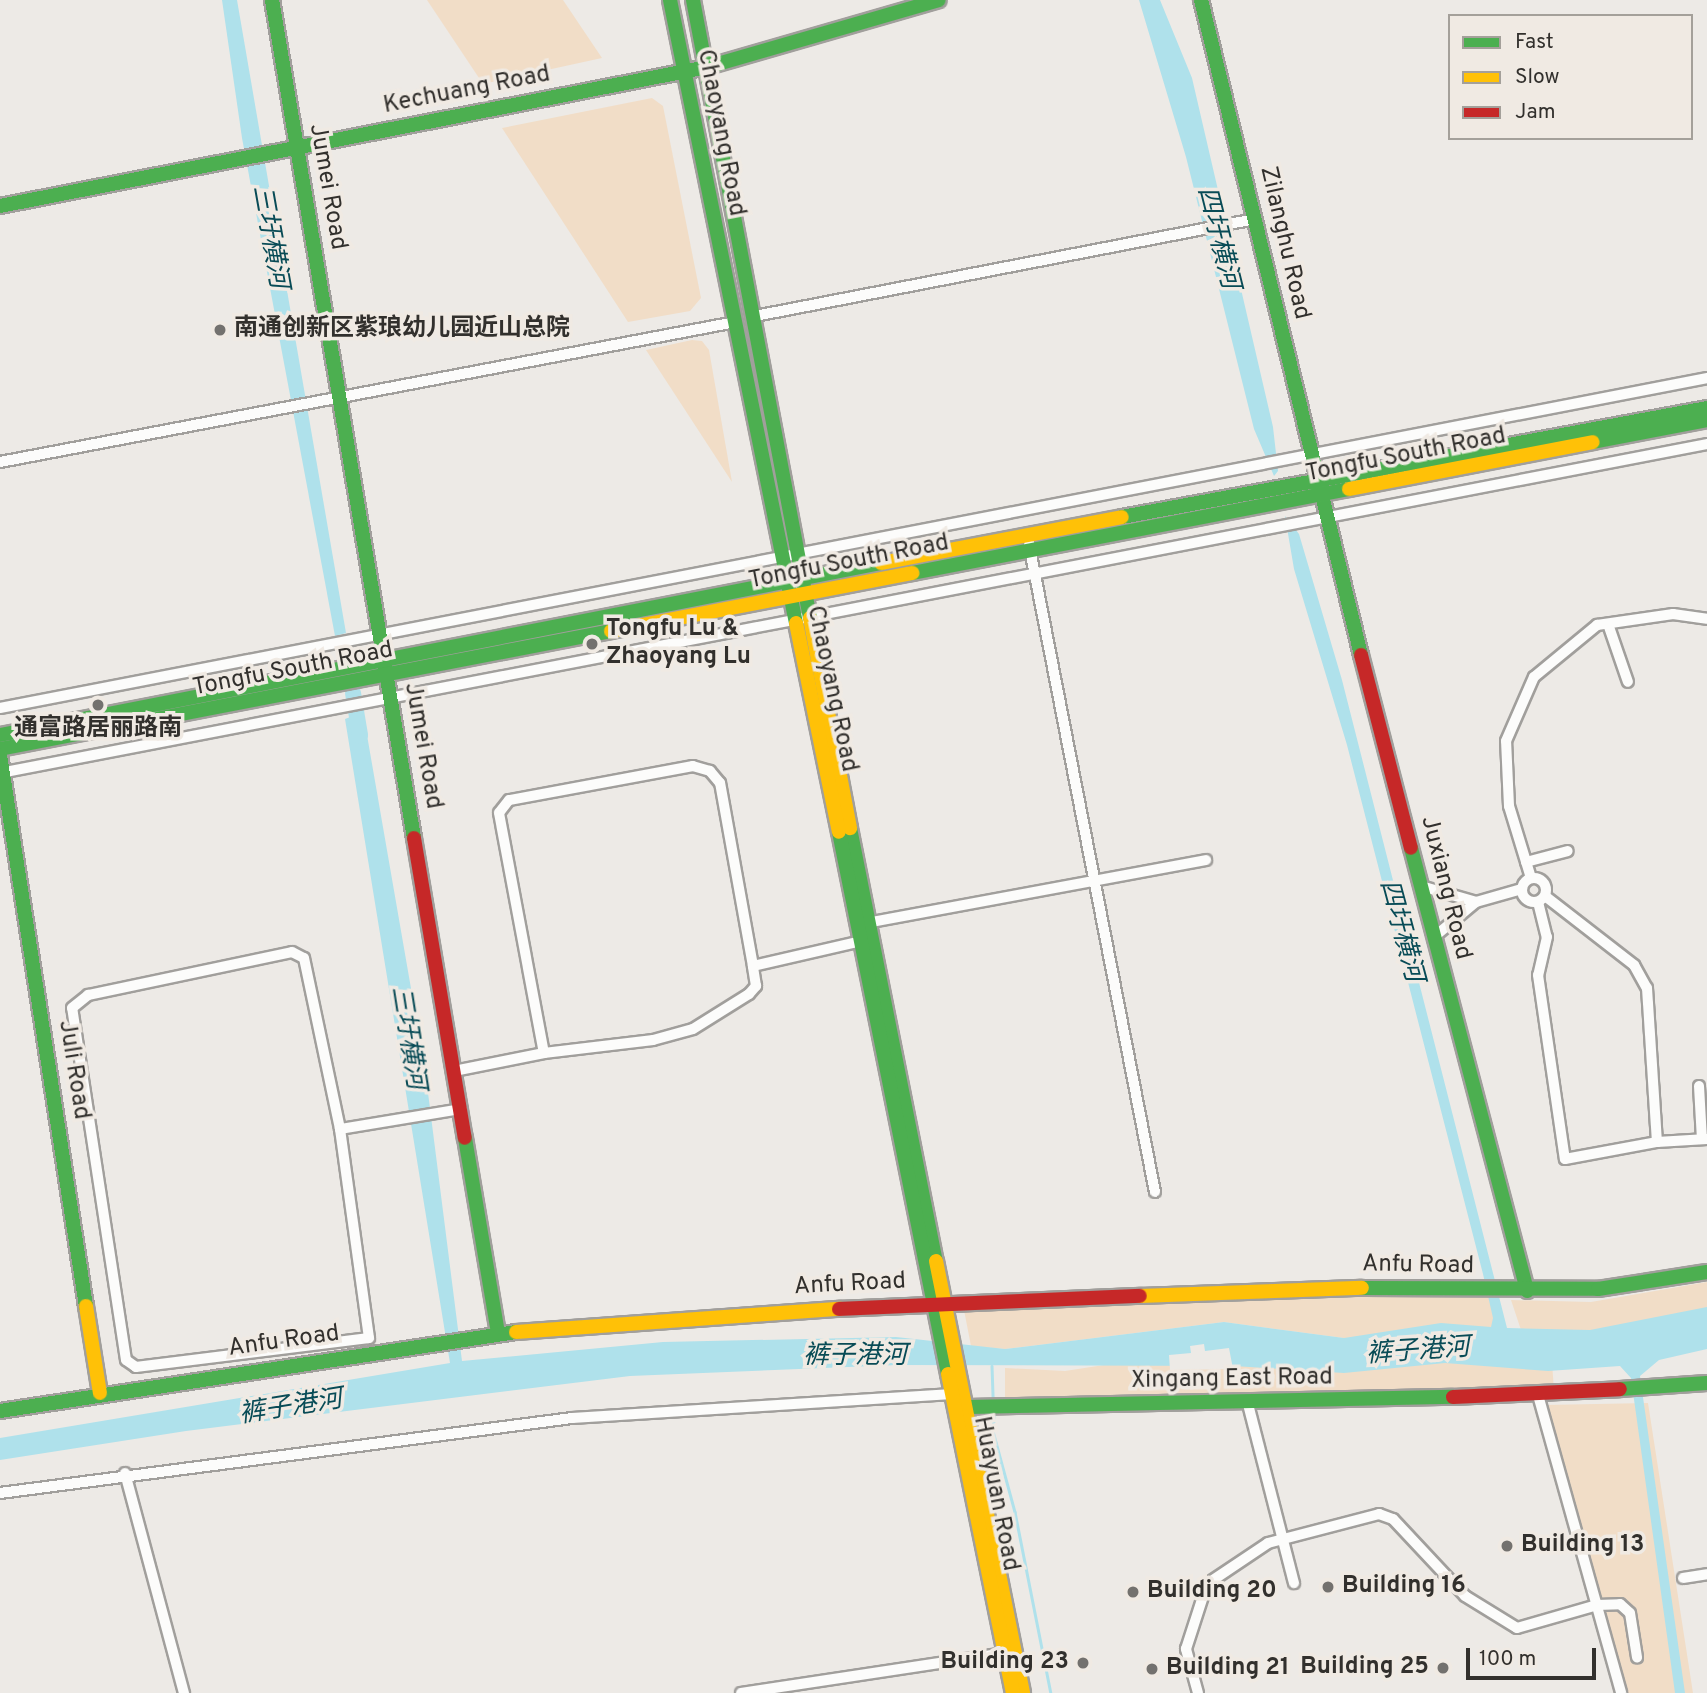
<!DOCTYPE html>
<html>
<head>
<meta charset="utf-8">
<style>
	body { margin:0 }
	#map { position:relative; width:1707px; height:1693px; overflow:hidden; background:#edeae6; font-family:Overpass,"Noto Sans SC",sans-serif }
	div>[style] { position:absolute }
	.green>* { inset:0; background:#f1ddc7 }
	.water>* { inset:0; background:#afe1eb }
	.pier>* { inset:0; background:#edeae6 }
	.stream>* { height:2.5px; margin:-1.25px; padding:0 1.25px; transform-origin:1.25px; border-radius:1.25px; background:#afe1eb }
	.river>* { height:16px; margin:-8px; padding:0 8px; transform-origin:8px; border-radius:8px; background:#afe1eb }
	.roads { filter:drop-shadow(2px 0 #a19f9c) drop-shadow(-2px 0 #a19f9c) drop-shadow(0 2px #a19f9c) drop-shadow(0 -2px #a19f9c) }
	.street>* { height:10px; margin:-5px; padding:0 5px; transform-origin:5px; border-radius:5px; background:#fcfcfb }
	.street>.ring { margin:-5px; padding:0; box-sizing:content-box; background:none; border:10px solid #fcfcfb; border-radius:50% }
	.fast>* { height:14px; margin:-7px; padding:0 7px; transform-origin:7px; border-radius:7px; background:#4caf50 }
	.slow>* { height:14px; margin:-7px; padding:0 7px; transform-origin:7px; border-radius:7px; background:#ffc107 }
	.jam>* { height:14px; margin:-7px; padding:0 7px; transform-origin:7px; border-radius:7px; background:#c62828 }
	.dots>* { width:19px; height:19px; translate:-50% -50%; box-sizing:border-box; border:4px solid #f0eae3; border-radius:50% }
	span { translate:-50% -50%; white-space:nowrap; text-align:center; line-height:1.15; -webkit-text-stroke:7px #f0eae3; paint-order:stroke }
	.street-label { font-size:24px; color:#32302d }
	.poi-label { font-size:24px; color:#32302d; font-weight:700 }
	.left { translate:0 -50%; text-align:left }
	.right { translate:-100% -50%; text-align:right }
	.water-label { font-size:26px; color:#084b56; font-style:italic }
	.legend { position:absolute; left:1448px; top:14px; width:245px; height:126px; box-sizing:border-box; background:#f0eae3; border:2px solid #a4a09a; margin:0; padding:9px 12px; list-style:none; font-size:21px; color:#32302d }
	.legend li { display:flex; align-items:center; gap:14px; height:35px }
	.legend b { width:35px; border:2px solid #a4a09a }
	.scale { position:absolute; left:1466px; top:1648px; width:130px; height:32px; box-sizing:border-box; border:4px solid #32302d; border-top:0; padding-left:9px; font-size:21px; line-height:24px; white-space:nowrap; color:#32302d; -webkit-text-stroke:5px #f0eae3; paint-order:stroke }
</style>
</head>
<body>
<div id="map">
	<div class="green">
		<i style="clip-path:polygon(427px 0,563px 0,602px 58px,483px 84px)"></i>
		<i style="clip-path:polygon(652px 98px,663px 106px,701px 298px,690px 311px,628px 322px,502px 128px)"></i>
		<i style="clip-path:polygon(692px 340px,702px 341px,709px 350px,732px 482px,646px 350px)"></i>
		<i style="clip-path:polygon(1707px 1282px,1707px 1314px,1629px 1334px,1523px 1336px,1511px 1300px,1591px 1302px)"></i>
		<i style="clip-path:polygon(1352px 1295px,1493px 1297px,1502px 1335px,1344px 1338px,1224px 1322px,1005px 1349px,971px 1346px,964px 1310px)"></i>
		<i style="clip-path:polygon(1169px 1355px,1552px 1363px,1554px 1390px,1206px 1399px,1005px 1399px,1005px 1368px,1065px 1371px)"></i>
		<i style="clip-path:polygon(1648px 1403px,1693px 1693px,1625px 1693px,1545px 1405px)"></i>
	</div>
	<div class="water">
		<i style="clip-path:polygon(222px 0,237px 0,346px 633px,335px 636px,242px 138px)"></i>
		<i style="clip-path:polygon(1139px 0,1160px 0,1192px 78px,1273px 427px,1278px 471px,1274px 476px,1254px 429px,1186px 157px)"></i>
		<i style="clip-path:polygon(1285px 516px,1299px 534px,1342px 680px,1507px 1328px,1590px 1330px,1707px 1307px,1707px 1349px,1659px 1360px,1640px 1376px,1685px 1693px,1675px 1693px,1631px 1378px,1620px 1366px,1548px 1371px,1445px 1363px,1344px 1373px,1234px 1366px,897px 1365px,630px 1376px,186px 1431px,0 1460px,0 1438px,450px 1363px,345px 719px,363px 712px,425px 1069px,462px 1361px,663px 1342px,896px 1337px,1005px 1349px,1224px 1322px,1344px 1338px,1441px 1323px,1491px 1327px,1493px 1318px,1483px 1274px,1347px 745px,1294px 569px)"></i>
	</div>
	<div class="pier">
		<i style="clip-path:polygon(1204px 1344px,1205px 1351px,1229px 1348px,1233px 1369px,1170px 1370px,1169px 1355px,1191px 1353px,1190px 1346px)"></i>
	</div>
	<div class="stream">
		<i style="left:992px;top:1366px;width:35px;rotate:88deg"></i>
		<i style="left:995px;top:1411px;width:20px;rotate:96deg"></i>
		<i style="left:993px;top:1431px;width:84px;rotate:74.8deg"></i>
		<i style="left:1015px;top:1512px;width:185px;rotate:78.8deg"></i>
	</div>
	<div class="river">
		<i style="left:353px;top:693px;width:43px;rotate:80.5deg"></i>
	</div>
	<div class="roads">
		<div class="street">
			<i style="left:755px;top:316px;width:509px;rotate:-10.98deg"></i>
			<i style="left:0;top:462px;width:748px;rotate:-10.78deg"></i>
			<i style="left:1029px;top:544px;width:660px;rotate:79deg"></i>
			<i style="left:1608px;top:624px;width:61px;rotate:71deg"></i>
			<i style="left:0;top:708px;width:1739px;rotate:-10.94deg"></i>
			<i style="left:0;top:773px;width:1738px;rotate:-10.91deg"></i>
			<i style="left:1526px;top:862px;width:43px;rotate:-14.7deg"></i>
			<i class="ring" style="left:1522px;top:878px;width:14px;height:14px"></i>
			<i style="left:1531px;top:878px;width:75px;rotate:-107deg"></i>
			<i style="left:1509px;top:806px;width:65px;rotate:-92.6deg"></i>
			<i style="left:1506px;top:741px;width:70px;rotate:-66.4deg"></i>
			<i style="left:1534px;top:677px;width:82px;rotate:-39.5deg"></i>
			<i style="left:1597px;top:625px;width:77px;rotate:-8.2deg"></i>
			<i style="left:1673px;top:614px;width:34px;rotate:8deg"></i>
			<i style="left:1421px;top:886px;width:57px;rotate:16.2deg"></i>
			<i style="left:1476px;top:902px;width:55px;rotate:140.2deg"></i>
			<i style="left:1545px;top:896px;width:113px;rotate:37.8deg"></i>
			<i style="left:1634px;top:965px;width:26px;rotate:61deg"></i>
			<i style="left:1647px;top:988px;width:154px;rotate:86.3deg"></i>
			<i style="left:1476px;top:902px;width:48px;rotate:-15.8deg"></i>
			<i style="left:1538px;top:902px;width:36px;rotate:76deg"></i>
			<i style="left:1547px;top:937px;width:39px;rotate:103deg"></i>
			<i style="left:1538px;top:975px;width:186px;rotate:81.7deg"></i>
			<i style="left:1565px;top:1159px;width:94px;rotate:-10.5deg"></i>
			<i style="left:1657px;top:1142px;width:50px;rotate:-3.4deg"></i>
			<i style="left:861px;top:924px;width:351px;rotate:-10.5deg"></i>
			<i style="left:292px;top:952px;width:13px;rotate:27deg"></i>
			<i style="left:304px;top:958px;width:175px;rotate:78.1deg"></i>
			<i style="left:340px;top:1129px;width:211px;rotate:82.1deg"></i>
			<i style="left:369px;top:1338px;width:235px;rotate:172.9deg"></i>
			<i style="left:136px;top:1367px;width:12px;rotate:-145deg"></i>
			<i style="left:126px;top:1360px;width:356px;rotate:-98.7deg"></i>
			<i style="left:72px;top:1008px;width:21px;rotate:-39deg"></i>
			<i style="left:88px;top:995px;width:208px;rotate:-11.9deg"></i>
			<i style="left:753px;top:966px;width:116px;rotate:-13deg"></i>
			<i style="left:454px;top:1071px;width:92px;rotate:-11.3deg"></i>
			<i style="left:544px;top:1053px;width:110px;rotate:-6.8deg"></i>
			<i style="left:653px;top:1040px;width:41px;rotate:-15.4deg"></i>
			<i style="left:693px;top:1029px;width:66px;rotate:-32deg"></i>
			<i style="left:749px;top:994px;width:11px;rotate:-49deg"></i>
			<i style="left:756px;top:986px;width:20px;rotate:-99deg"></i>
			<i style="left:753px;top:966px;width:186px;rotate:-100.2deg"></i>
			<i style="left:720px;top:783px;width:16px;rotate:-130deg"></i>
			<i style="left:710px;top:771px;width:18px;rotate:-164deg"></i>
			<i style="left:693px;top:766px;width:187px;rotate:169.5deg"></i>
			<i style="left:509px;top:800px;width:16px;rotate:128deg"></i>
			<i style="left:499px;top:813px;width:244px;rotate:79.4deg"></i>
			<i style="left:1699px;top:1086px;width:53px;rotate:86.8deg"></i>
			<i style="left:340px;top:1129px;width:123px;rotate:-9.4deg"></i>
			<i style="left:1538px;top:1395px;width:309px;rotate:74.4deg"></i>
			<i style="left:1248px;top:1404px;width:185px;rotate:75.6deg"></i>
			<i style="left:125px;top:1473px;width:228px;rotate:75deg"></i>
			<i style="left:0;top:1493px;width:577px;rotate:-7.47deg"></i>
			<i style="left:572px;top:1418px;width:381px;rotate:-3.6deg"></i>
			<i style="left:1683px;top:1578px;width:24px;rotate:-9deg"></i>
			<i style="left:741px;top:1693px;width:274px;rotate:-8.6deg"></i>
			<i style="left:1198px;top:1693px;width:46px;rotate:-105.3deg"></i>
			<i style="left:1186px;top:1649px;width:68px;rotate:-72.1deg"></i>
			<i style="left:1207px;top:1584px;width:73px;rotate:-33.9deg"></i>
			<i style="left:1268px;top:1543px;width:115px;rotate:-14.6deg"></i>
			<i style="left:1379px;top:1514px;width:15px;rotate:20deg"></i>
			<i style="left:1393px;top:1519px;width:105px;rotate:46.9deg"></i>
			<i style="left:1465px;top:1596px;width:61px;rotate:31.6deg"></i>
			<i style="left:1517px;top:1628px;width:83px;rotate:-16deg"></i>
			<i style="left:1597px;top:1605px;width:23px;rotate:-2deg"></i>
			<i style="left:1620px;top:1604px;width:13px;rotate:42deg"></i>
			<i style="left:1630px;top:1613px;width:45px;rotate:81deg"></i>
		</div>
		<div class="fast">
			<i style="left:272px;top:0;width:850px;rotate:80.38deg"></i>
			<i style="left:670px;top:0;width:636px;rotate:78.57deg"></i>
			<i style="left:693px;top:0;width:629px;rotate:79.28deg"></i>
			<i style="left:1201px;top:0;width:674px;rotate:76.27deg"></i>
			<i style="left:0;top:206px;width:721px;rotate:-11.12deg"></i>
			<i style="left:707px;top:67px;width:241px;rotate:-16.1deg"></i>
			<i style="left:1592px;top:442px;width:117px;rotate:-10.8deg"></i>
			<i style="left:1122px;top:517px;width:595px;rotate:-10.55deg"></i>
			<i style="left:912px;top:573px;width:445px;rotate:-10.9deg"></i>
			<i style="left:0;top:735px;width:898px;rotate:-11.05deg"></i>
			<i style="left:0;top:749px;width:622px;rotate:-10.93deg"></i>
			<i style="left:0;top:755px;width:558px;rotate:81.13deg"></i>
			<i style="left:850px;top:828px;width:441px;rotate:78.8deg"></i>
			<i style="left:839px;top:832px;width:553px;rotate:78.63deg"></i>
			<i style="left:1411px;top:848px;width:458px;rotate:75.3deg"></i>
			<i style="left:465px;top:1138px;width:199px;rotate:80.4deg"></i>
			<i style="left:1362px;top:1288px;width:236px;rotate:0.2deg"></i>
			<i style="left:1598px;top:1289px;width:110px;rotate:-8.9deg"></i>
			<i style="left:1620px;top:1389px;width:87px;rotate:-3.9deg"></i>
			<i style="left:968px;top:1407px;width:485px;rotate:-1.2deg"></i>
			<i style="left:0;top:1411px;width:522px;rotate:-8.7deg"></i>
		</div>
		<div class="slow">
			<i style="left:1349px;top:489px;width:248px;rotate:-10.9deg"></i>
			<i style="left:881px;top:563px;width:245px;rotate:-10.8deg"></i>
			<i style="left:810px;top:618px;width:214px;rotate:79.2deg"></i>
			<i style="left:796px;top:623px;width:213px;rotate:78.4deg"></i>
			<i style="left:611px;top:631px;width:307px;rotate:-10.9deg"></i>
			<i style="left:936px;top:1261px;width:441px;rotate:78.6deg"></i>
			<i style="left:1140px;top:1296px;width:222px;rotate:-2.1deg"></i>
			<i style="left:86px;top:1306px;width:88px;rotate:80.9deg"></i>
			<i style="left:516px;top:1332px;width:324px;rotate:-4.1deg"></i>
			<i style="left:948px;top:1374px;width:326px;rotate:78.5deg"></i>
		</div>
		<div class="jam">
			<i style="left:1361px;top:655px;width:199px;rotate:75.5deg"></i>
			<i style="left:414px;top:838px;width:304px;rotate:80.4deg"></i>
			<i style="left:839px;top:1309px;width:301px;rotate:-2.5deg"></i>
			<i style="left:1453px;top:1397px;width:167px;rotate:-2.7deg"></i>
		</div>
	</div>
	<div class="dots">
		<i style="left:220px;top:330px;background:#73716e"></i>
		<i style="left:592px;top:644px;background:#73716e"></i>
		<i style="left:98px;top:705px;background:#73716e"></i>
		<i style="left:1507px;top:1546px;background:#73716e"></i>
		<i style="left:1328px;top:1587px;background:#73716e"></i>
		<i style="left:1133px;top:1592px;background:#73716e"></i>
		<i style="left:1083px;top:1663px;background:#73716e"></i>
		<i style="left:1443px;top:1668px;background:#73716e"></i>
		<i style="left:1152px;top:1669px;background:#73716e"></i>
	</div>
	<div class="street-label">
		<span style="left:467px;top:91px;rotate:-11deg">Kechuang Road</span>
		<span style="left:720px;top:133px;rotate:79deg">Chaoyang Road</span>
		<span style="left:327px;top:187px;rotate:80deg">Jumei Road</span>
		<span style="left:1284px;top:243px;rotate:77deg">Zilanghu Road</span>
		<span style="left:1406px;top:456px;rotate:-11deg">Tongfu South Road</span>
		<span style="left:849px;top:563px;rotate:-11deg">Tongfu South Road</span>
		<span style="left:293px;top:670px;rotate:-11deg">Tongfu South Road</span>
		<span style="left:831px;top:689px;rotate:78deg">Chaoyang Road</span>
		<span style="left:422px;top:746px;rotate:80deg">Jumei Road</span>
		<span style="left:1445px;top:888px;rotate:76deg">Juxiang Road</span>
		<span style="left:73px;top:1070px;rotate:81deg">Juli Road</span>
		<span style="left:1418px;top:1266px;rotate:1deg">Anfu Road</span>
		<span style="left:850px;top:1285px;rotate:-3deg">Anfu Road</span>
		<span style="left:284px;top:1342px;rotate:-8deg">Anfu Road</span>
		<span style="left:1232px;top:1380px;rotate:-1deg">Xingang East Road</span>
		<span style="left:995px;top:1494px;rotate:79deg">Huayuan Road</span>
	</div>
	<div class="poi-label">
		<span class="left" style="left:234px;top:330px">南通创新区紫琅幼儿园近山总院</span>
		<span class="left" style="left:606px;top:644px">Tongfu Lu &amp;<br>Zhaoyang Lu</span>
		<span style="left:98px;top:730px">通富路居丽路南</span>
		<span class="left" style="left:1521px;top:1546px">Building 13</span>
		<span class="left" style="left:1342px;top:1587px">Building 16</span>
		<span class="left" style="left:1147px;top:1592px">Building 20</span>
		<span class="right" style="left:1069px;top:1663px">Building 23</span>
		<span class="right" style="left:1429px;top:1668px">Building 25</span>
		<span class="left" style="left:1166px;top:1669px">Building 21</span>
	</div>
	<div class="water-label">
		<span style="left:269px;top:237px;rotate:80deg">三圩横河</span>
		<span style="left:1217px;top:238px;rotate:76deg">四圩横河</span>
		<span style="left:1400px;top:931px;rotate:75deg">四圩横河</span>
		<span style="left:407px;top:1038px;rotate:81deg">三圩横河</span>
		<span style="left:1418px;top:1352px;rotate:-4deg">裤子港河</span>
		<span style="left:855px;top:1357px">裤子港河</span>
		<span style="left:291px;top:1408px;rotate:-9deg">裤子港河</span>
	</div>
	<ul class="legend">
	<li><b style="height:9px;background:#4caf50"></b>Fast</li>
	<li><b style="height:9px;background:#ffc107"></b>Slow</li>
	<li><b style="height:9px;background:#c62828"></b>Jam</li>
	</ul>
	<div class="scale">100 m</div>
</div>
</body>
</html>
